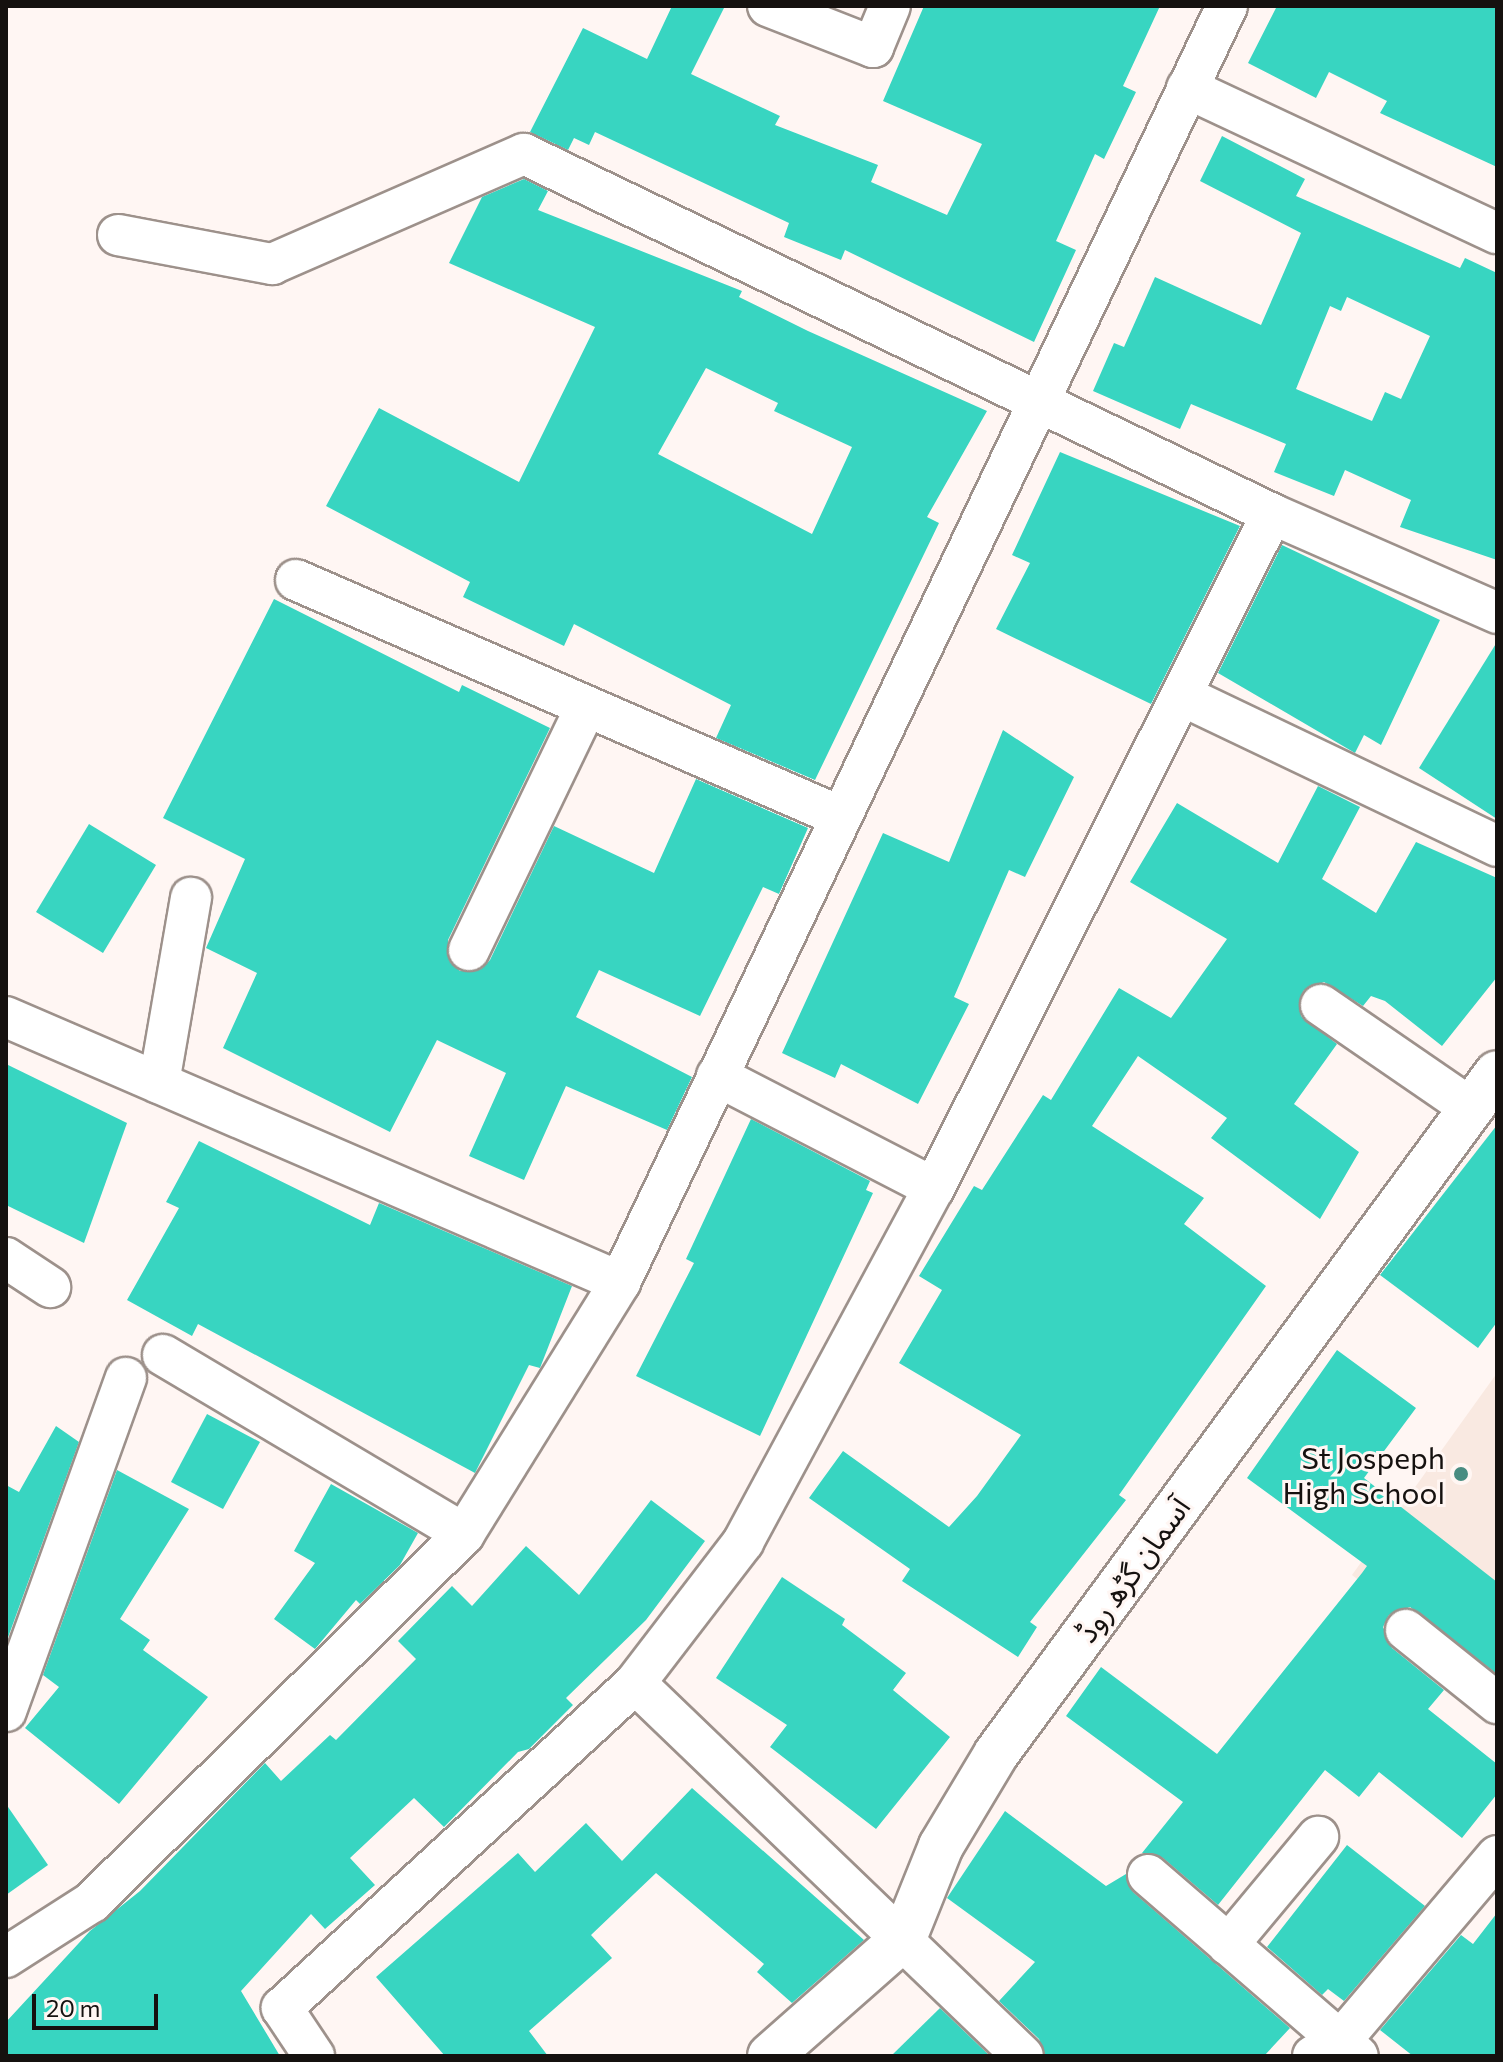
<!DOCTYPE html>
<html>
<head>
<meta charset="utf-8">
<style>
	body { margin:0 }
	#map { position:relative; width:1503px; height:2062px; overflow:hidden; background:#fff6f3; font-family:Commissioner,"Noto Sans Arabic",sans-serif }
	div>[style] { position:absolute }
	.built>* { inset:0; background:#f9e9e1 }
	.building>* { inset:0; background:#38d5c1 }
	.roads { filter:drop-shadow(2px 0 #9d918b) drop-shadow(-2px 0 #9d918b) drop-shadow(0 2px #9d918b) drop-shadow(0 -2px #9d918b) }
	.street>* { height:40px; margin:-20px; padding:0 20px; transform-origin:20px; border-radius:20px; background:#fff }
	.secondary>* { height:44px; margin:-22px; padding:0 22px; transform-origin:22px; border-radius:22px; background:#fff }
	.dots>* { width:22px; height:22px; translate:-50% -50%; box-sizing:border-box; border:4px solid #fff6f3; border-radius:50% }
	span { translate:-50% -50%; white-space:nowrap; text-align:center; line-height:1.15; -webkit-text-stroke:6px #fff6f3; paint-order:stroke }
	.poi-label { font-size:30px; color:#15110f }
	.right { translate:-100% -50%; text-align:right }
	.street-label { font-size:30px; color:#15110f }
	.frame { position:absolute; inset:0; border:8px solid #15110f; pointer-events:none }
	.scale { position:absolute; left:32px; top:1994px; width:126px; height:36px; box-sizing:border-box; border:4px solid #15110f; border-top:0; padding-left:10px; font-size:24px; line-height:28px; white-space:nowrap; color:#15110f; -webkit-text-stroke:6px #fff6f3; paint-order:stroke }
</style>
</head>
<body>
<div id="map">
	<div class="built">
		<i style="clip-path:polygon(1497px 1373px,1497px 1687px,1352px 1575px)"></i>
	</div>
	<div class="building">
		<i style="clip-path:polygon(672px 6px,725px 6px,691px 74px,780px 116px,775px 125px,878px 165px,871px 182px,947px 215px,982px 144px,883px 101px,924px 6px,1160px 6px,1123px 86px,1136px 92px,1104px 159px,1095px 154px,1056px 241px,1076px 250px,1034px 342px,845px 250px,841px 260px,784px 237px,789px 223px,595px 132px,589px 145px,574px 138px,568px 150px,530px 132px,583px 28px,647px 59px)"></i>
		<i style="clip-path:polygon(1277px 6px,1497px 6px,1497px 167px,1380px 113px,1387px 101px,1329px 72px,1316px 98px,1248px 63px)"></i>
		<i style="clip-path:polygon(evenodd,1222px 136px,1305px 179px,1296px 196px,1460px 268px,1465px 258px,1497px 273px,1497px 560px,1400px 527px,1411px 500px,1345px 470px,1334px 496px,1274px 472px,1286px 444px,1191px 404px,1180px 429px,1093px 391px,1114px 343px,1124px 347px,1155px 277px,1261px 325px,1301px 233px,1200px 181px,1222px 136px,1347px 297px,1430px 336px,1401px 399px,1385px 392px,1372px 421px,1296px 389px,1330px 306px,1341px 311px,1347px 297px)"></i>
		<i style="clip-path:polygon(evenodd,524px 179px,548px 191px,538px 210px,742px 291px,739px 297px,808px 331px,987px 411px,927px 517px,939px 523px,815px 780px,716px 738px,731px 705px,574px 624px,564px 646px,463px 597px,470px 582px,326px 506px,379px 408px,519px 482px,595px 327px,449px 263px,482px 197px,524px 179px,706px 368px,778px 403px,774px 411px,852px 447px,812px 534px,658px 454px,706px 368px)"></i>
		<i style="clip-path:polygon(1060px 452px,1240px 526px,1151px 704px,996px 629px,1030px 563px,1012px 555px)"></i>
		<i style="clip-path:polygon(1282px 545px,1440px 620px,1381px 745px,1364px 735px,1355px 753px,1218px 673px)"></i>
		<i style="clip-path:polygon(274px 599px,459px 692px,462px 685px,550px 728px,448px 940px,450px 962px,460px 971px,481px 969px,490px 960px,554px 826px,654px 873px,696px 779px,808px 828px,779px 894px,763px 887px,700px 1016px,599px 970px,576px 1017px,692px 1077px,667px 1130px,566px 1086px,524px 1180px,469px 1156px,506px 1073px,437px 1040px,390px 1132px,223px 1048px,257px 973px,206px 948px,245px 859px,163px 818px)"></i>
		<i style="clip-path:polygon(1497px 642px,1497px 819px,1419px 768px)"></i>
		<i style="clip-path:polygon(1003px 730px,1074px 777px,1025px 877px,1009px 870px,954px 997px,969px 1004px,918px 1104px,841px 1064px,835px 1078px,782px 1053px,883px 833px,949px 862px)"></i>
		<i style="clip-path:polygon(1318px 786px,1360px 807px,1322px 879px,1376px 913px,1416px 842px,1497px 878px,1497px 977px,1442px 1046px,1385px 1001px,1371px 996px,1363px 1006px,1324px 982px,1303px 991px,1301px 1016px,1337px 1044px,1294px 1104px,1359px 1152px,1320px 1219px,1211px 1138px,1227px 1118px,1138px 1056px,1092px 1126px,1204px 1198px,1184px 1224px,1266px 1286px,1119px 1495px,1126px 1500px,1030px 1622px,1037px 1627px,1018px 1657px,902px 1581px,910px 1569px,809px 1498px,843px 1451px,949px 1527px,977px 1496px,1021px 1435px,899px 1363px,942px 1290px,919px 1276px,974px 1186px,982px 1190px,1043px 1095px,1051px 1100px,1119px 988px,1171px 1018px,1227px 939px,1130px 882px,1177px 803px,1278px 863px)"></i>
		<i style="clip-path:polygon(89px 824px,156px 865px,103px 953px,36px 912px)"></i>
		<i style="clip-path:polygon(6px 1064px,127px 1123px,84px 1243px,6px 1205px)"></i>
		<i style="clip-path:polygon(751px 1119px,870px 1181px,866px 1190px,873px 1193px,760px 1436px,636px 1376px,694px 1263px,686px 1259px)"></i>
		<i style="clip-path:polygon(1497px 1125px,1497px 1322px,1478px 1348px,1380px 1275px)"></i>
		<i style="clip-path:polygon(199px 1141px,370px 1225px,379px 1203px,572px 1286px,540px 1368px,529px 1365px,475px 1473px,198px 1324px,192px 1336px,127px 1300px,179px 1208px,166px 1202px)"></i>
		<i style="clip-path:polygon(1337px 1350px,1416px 1408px,1364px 1478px,1497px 1582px,1497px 1674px,1410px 1607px,1389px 1615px,1383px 1627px,1392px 1648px,1444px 1690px,1428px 1709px,1497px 1764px,1497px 1794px,1462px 1838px,1379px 1772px,1359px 1797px,1325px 1770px,1218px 1905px,1163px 1858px,1142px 1853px,1183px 1802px,1066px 1716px,1101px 1667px,1217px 1754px,1362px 1573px,1367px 1566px,1247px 1478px)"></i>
		<i style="clip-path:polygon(207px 1414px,260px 1442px,223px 1509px,171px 1482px)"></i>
		<i style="clip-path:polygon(56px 1426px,79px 1442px,6px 1643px,6px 1485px,19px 1492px)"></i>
		<i style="clip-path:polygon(117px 1470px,189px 1509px,120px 1619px,150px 1640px,143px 1650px,208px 1697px,119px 1804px,25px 1728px,59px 1687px,43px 1675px)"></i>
		<i style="clip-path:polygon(331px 1484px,418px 1533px,400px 1565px,360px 1604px,356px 1600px,315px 1649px,274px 1619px,315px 1563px,294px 1551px)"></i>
		<i style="clip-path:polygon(651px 1500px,705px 1541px,646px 1620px,566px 1698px,573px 1705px,529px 1749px,518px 1752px,444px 1827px,414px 1798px,350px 1858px,375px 1885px,325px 1929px,311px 1914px,241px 1991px,280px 2056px,6px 2056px,6px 2022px,90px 1931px,140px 1891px,265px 1763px,281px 1781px,330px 1735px,336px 1740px,416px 1659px,398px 1641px,452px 1586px,472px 1606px,526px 1546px,579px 1595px)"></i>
		<i style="clip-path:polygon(782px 1577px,845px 1619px,842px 1625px,906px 1673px,893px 1690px,950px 1737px,876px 1829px,770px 1747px,787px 1725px,716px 1678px)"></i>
		<i style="clip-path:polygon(692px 1788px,864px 1940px,792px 2003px,757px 1972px,764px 1964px,656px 1873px,591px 1935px,612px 1958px,529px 2031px,548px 2056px,445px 2056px,376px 1977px,518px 1853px,535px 1872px,586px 1823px,622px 1861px)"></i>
		<i style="clip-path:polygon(6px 1804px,48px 1865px,6px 1895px)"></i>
		<i style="clip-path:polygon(1005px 1811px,1106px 1886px,1126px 1874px,1133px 1892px,1290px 2028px,1264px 2056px,1045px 2056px,1039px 2039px,999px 2001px,1035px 1962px,947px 1898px)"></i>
		<i style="clip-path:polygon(1347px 1845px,1425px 1906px,1344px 2001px,1328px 1989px,1322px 1995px,1267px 1947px)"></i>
		<i style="clip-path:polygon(1497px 1913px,1497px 2056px,1413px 2056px,1380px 2030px,1461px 1935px,1473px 1944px)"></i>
		<i style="clip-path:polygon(940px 2008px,990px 2056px,891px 2056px)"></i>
	</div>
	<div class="roads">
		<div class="street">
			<i style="left:768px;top:6px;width:113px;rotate:21.3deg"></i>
			<i style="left:873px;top:47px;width:44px;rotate:-67.5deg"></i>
			<i style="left:1187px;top:88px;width:342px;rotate:25.1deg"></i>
			<i style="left:118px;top:235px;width:157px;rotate:10.7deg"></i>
			<i style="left:272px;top:264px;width:275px;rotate:-23.6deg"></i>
			<i style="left:524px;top:154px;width:830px;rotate:25.7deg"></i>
			<i style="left:1272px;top:514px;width:246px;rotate:23.7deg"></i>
			<i style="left:296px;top:580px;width:592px;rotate:23.49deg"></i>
			<i style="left:1183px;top:696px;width:348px;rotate:25.5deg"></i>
			<i style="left:469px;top:950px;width:265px;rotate:-64.3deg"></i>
			<i style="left:1321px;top:1005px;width:182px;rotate:34.5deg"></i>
			<i style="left:6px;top:1017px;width:669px;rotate:23.34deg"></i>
			<i style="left:717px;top:1076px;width:244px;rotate:27.3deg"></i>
			<i style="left:159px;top:1083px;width:188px;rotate:-80.2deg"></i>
			<i style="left:6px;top:1258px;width:53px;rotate:33.4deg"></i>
			<i style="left:163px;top:1355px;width:350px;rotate:30.7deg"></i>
			<i style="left:1406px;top:1630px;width:117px;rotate:38.7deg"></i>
			<i style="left:635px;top:1683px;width:538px;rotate:43.87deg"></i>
			<i style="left:6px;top:1711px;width:354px;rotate:-70.2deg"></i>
			<i style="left:1148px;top:1875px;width:277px;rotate:40.8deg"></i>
			<i style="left:1228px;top:1945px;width:141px;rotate:-50.2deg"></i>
			<i style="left:6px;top:1957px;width:102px;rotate:-32.6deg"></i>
			<i style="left:92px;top:1902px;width:523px;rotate:-44.69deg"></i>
			<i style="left:464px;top:1534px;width:296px;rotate:-58.2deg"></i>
			<i style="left:620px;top:1282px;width:1413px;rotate:-64.56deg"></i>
			<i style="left:314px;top:2056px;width:58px;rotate:-123.7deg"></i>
			<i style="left:282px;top:2008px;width:480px;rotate:-42.6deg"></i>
			<i style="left:635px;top:1683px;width:178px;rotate:-52.5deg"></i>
			<i style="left:743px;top:1542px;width:402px;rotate:-61.7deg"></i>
			<i style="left:934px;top:1188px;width:754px;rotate:-63.37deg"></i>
			<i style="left:1313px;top:2056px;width:34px;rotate:-30deg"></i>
			<i style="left:1342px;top:2039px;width:240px;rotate:-49.7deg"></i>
		</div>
		<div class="secondary">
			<i style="left:770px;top:2056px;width:179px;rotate:-41.4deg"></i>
			<i style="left:904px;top:1938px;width:99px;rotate:-68.1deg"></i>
			<i style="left:941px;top:1846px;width:107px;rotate:-59.1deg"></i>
			<i style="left:996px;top:1754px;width:845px;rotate:-53.66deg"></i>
		</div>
	</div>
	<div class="dots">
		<i style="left:1461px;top:1474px;background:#488c81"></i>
	</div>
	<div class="poi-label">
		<span class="right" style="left:1445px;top:1474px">St Jospeph<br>High School</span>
	</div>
	<div class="street-label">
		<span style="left:1132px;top:1569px;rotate:-54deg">آسمان گڑھ روڈ</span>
	</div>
	<div class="frame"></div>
	<div class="scale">20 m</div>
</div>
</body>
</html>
